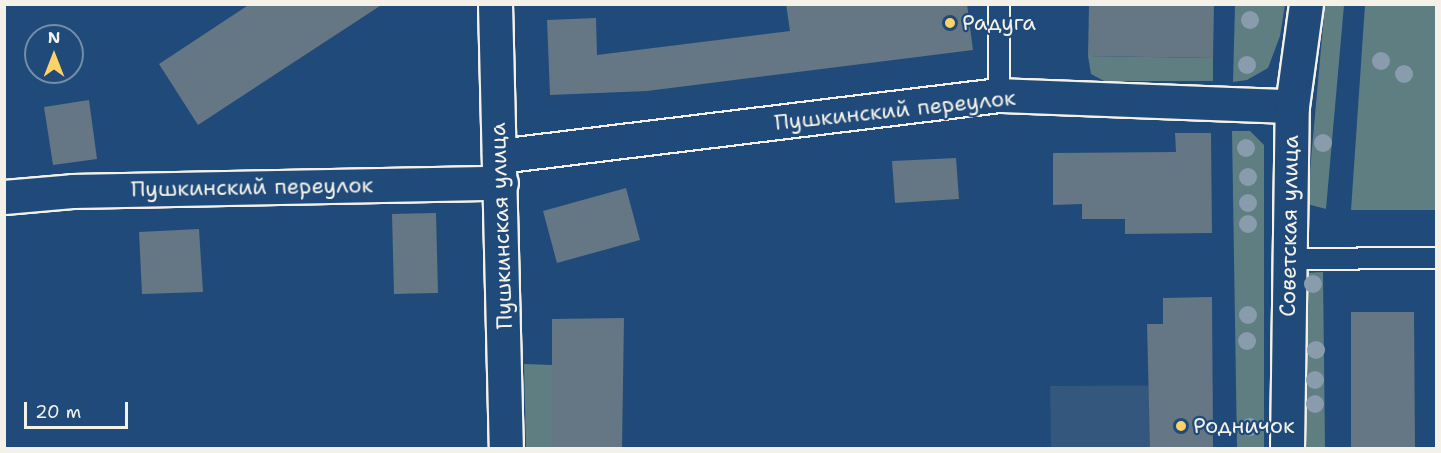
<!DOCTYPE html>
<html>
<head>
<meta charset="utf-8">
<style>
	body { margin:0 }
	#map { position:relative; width:1441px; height:453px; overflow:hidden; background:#1f4a7a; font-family:"Shantell Sans",sans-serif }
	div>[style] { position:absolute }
	.built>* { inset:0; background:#34577d }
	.green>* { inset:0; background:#5e7e82 }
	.building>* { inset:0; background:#657685 }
	.roads { filter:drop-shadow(2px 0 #f4f1e8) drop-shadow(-2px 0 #f4f1e8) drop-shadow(0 2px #f4f1e8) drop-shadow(0 -2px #f4f1e8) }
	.service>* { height:20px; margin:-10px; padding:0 10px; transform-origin:10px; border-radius:10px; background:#1f4a7a }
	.minor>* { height:33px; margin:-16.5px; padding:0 16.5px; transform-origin:16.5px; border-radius:16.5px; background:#1f4a7a }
	.tertiary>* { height:33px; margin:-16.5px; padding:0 16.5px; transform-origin:16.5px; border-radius:16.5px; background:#1f4a7a }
	.trees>* { width:18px; height:18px; margin:-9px; border-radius:50%; background:#889cae }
	.dots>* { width:16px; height:16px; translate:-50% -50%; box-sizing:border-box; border:3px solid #1f4a7a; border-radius:50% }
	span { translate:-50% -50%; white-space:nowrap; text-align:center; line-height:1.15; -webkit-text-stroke:4.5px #1f4a7a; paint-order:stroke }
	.poi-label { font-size:22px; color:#f4f1e8 }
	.left { translate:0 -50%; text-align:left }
	.street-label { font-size:22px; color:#f4f1e8 }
	.frame { position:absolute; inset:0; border:6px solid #f4f1e8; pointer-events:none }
	.north { position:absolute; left:24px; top:24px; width:60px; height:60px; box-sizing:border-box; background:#1f4a7a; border:2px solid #748da6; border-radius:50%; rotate:0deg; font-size:16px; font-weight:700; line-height:24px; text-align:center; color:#f4f1e8 }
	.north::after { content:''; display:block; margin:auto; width:21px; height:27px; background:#ffd166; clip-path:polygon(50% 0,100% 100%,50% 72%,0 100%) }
	.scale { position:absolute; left:24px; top:402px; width:104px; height:27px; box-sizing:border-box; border:3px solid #f4f1e8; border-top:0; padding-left:8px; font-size:18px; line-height:21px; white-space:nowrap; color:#f4f1e8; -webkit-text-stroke:4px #1f4a7a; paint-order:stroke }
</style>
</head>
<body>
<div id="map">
	<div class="built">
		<i style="clip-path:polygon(1213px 385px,1213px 448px,1051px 448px,1050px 386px)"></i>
	</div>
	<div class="green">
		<i style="clip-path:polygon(1325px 4px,1344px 5px,1326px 209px,1307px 204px)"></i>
		<i style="clip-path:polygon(1235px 5px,1285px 5px,1280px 36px,1268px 68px,1247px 80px,1233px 82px)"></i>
		<i style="clip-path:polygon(1365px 5px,1436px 5px,1436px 210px,1351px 210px)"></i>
		<i style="clip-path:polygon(1088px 56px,1213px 58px,1213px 81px,1104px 81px,1091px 74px)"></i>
		<i style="clip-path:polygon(1232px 131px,1250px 131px,1264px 145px,1264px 448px,1237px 448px)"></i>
		<i style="clip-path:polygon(1323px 272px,1325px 448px,1306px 448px,1304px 273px)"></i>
		<i style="clip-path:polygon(524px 364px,552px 365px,552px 448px,526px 448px)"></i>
	</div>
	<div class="building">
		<i style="clip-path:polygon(250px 4px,383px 4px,198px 125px,159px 64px)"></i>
		<i style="clip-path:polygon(786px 4px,967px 4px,973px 50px,647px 91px,550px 95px,547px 20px,596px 18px,597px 55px,790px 31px)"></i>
		<i style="clip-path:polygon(1089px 4px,1214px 4px,1213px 58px,1088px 56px)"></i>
		<i style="clip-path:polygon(89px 100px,97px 159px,53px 165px,44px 107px)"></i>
		<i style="clip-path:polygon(1175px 133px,1211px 133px,1212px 233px,1125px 234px,1125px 219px,1082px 219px,1082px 204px,1053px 205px,1053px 153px,1176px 152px)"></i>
		<i style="clip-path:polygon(956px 158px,959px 199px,895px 203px,892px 161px)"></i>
		<i style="clip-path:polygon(626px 188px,640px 240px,557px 263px,543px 211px)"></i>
		<i style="clip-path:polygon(436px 213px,438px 293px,394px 294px,392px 214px)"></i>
		<i style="clip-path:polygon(199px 229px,203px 292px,142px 294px,139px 232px)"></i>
		<i style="clip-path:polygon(1212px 297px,1213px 448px,1150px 448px,1147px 324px,1163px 324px,1163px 298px)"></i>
		<i style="clip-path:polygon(1351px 312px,1414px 312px,1415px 448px,1351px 448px)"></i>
		<i style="clip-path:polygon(624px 318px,622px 448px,552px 448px,552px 319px)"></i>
	</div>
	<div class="roads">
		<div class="service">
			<i style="left:999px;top:4px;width:91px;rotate:90deg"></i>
			<i style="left:1287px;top:259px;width:149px;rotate:-0.4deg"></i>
		</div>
		<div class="minor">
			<i style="left:495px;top:4px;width:444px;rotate:88.6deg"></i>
			<i style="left:499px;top:156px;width:504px;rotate:-6.96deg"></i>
			<i style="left:999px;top:95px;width:293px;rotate:2.2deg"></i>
			<i style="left:4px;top:197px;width:68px;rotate:-5deg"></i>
			<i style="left:72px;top:191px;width:429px;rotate:-1.1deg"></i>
		</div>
		<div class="tertiary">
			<i style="left:1287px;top:448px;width:342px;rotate:-89.2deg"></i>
			<i style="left:1292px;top:106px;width:103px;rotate:-82.2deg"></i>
		</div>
	</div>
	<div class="trees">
		<i style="left:1250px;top:20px"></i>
		<i style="left:1381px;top:61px"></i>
		<i style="left:1247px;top:65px"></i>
		<i style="left:1404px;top:74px"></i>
		<i style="left:1323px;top:143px"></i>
		<i style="left:1246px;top:148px"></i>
		<i style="left:1248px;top:177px"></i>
		<i style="left:1248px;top:203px"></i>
		<i style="left:1248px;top:224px"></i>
		<i style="left:1313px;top:284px"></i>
		<i style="left:1248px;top:315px"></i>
		<i style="left:1247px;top:341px"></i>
		<i style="left:1316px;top:350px"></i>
		<i style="left:1315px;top:380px"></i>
		<i style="left:1315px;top:404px"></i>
		<i style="left:1250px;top:427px"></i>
	</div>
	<div class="dots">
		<i style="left:950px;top:23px;background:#ffd166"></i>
		<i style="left:1181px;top:426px;background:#ffd166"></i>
	</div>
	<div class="poi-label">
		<span class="left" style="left:962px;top:23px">Радуга</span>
		<span class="left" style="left:1193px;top:426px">Родничок</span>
	</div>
	<div class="street-label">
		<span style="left:895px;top:110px;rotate:-6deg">Пушкинский переулок</span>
		<span style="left:252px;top:187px;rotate:-1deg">Пушкинский переулок</span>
		<span style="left:501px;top:226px;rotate:-92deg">Пушкинская улица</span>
		<span style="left:1289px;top:226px;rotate:-89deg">Советская улица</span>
	</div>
	<div class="frame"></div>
	<div class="north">N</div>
	<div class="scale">20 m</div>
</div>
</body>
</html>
